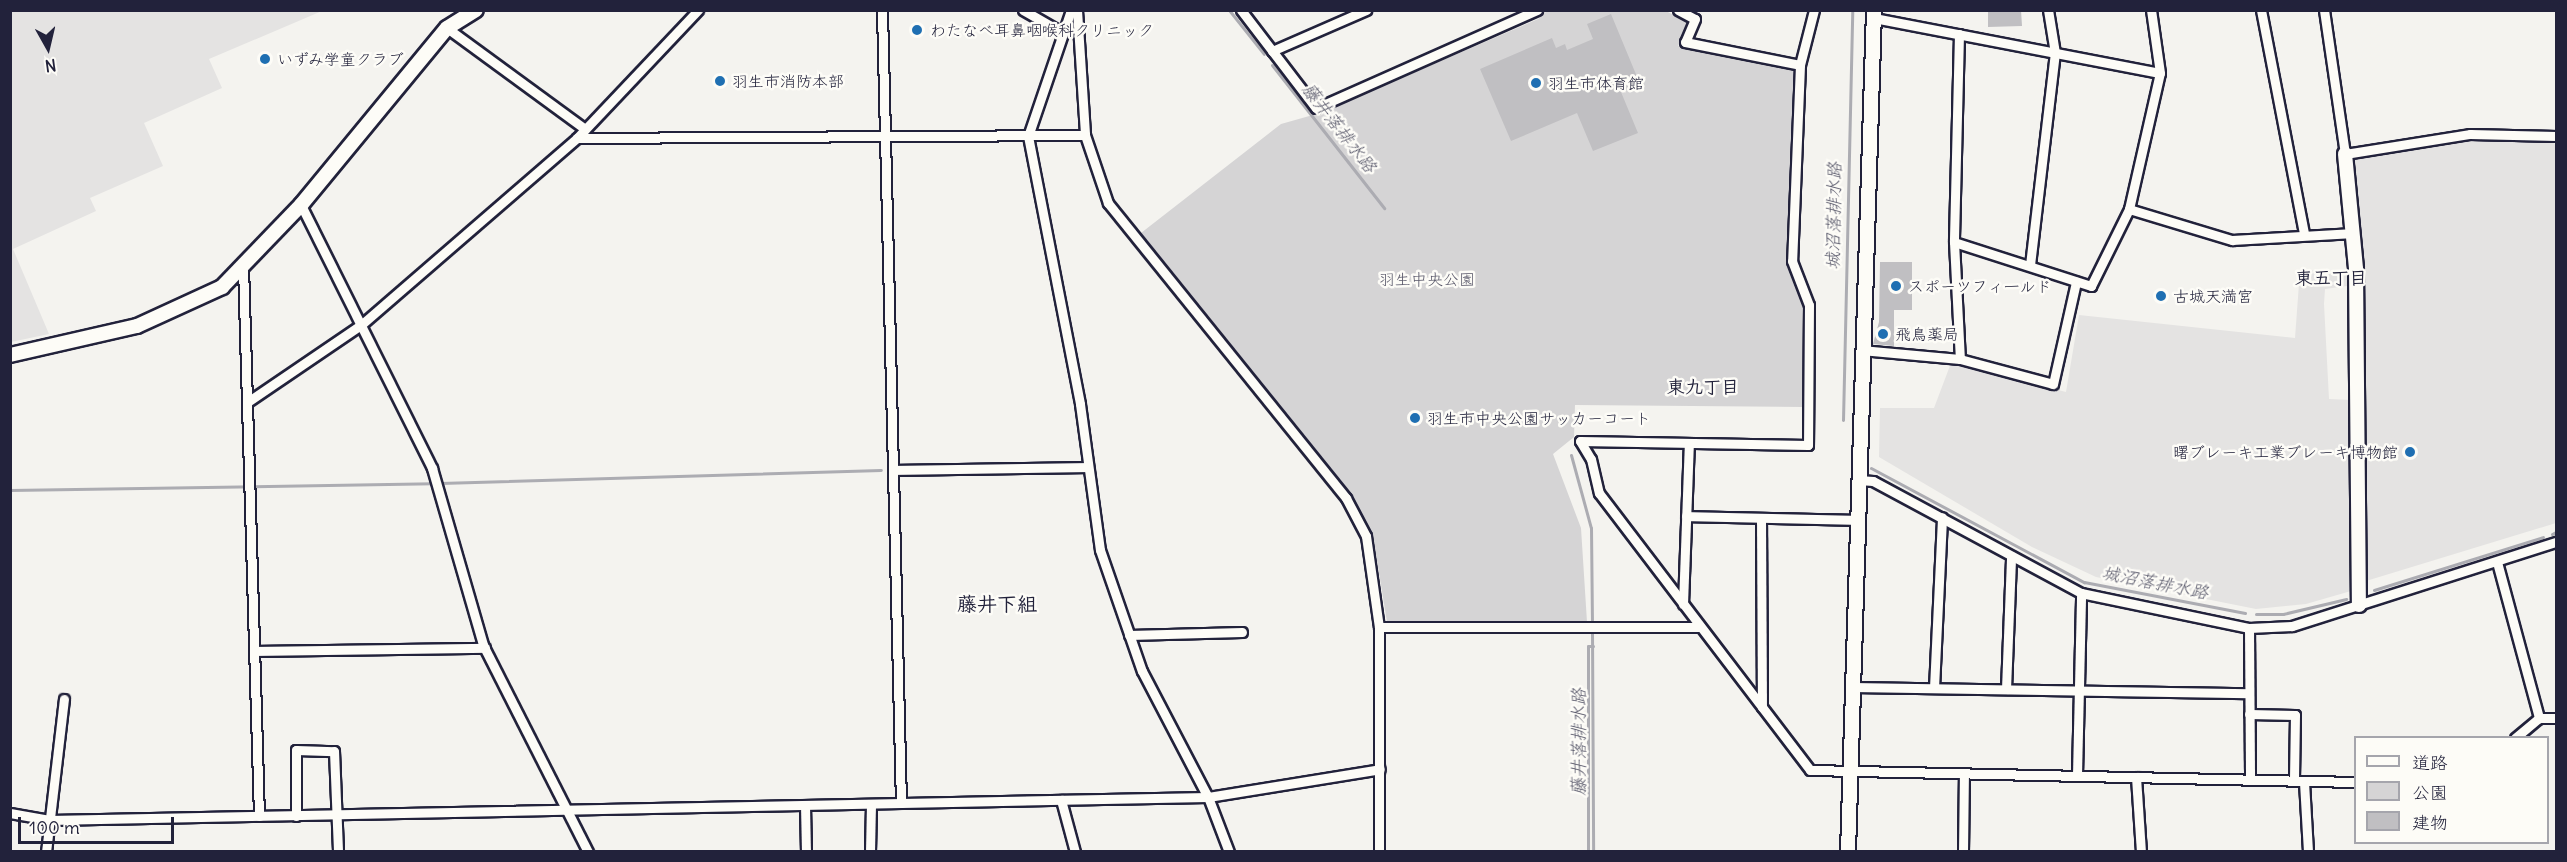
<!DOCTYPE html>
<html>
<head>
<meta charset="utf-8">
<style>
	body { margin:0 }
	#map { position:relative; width:2567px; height:862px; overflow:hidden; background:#f4f3ef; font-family:Delius,"Klee One",sans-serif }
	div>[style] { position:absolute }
	.built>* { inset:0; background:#e4e3e2 }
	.green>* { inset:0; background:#d5d4d5 }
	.stream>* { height:3px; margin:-1.5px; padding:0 1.5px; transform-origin:1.5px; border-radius:1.5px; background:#acacb2 }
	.building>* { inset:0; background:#c0bfc2 }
	.roads { filter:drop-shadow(2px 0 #22223b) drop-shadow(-2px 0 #22223b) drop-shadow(0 2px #22223b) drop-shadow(0 -2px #22223b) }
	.street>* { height:9px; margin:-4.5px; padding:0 4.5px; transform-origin:4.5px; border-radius:4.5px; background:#fdfcf7 }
	.secondary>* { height:14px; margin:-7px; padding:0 7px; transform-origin:7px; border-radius:7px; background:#fdfcf7 }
	.dots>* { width:16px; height:16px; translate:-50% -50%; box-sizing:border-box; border:3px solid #fdfcf7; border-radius:50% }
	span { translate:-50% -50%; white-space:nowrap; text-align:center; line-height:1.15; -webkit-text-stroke:5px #fdfcf7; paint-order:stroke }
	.poi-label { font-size:16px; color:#22223b }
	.left { translate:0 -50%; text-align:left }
	.right { translate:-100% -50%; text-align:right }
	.park-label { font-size:16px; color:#585769 }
	.water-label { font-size:18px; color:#59596b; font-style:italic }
	.neighbourhood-label { font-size:18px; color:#22223b; font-weight:700 }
	.quarter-label { font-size:20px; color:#22223b; font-weight:700 }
	.frame { position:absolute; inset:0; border:12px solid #22223b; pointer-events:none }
	.legend { position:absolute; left:2354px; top:736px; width:195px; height:108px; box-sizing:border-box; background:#fdfcf7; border:2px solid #a5a5ac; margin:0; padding:8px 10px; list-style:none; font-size:18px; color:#22223b }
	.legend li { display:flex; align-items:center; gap:12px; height:30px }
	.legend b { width:30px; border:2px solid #a5a5ac }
	.north { position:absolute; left:18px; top:18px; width:60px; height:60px; -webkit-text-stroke:4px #fdfcf7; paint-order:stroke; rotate:172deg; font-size:16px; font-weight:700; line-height:24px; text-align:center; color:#22223b }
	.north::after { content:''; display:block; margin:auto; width:21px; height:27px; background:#22223b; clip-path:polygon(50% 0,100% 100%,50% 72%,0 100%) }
	.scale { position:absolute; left:18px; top:817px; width:156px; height:27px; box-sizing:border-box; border:3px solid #22223b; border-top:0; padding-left:8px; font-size:18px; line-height:21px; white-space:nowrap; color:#22223b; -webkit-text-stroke:4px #fdfcf7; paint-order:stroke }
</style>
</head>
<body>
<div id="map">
	<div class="built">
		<i style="clip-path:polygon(10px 11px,322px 11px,209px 59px,222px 88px,144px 123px,163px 166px,90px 198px,96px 211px,13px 249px,49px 334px,11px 342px)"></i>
		<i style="clip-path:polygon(2472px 139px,2554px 141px,2556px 149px,2556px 523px,2366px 581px,2361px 267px,2349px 158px)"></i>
		<i style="clip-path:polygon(2300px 270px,2348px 271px,2347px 286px,2325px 289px,2324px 304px,2329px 399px,2351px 400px,2351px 591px,2306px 604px,2256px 609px,2096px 577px,2032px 547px,1879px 457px,1880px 408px,1934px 408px,1951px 363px,2066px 392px,2079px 315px,2295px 338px)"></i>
	</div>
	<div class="green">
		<i style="clip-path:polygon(1547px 11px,1666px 11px,1689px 23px,1678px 46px,1796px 70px,1788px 262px,1804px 306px,1803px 407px,1575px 405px,1574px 437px,1553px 454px,1581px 528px,1587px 622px,1387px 622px,1373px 536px,1351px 494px,1141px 233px,1281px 124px,1320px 113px,1538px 19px)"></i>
	</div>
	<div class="stream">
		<i style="left:1229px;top:10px;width:56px;rotate:51.5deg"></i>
		<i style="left:1272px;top:65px;width:182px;rotate:51.9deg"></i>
		<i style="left:1843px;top:420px;width:408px;rotate:-88.7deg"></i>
		<i style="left:1571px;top:455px;width:76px;rotate:74.7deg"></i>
		<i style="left:1591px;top:528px;width:92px;rotate:89.4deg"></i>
		<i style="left:1871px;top:468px;width:242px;rotate:28.2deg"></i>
		<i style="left:2084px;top:582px;width:164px;rotate:10.9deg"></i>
		<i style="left:440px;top:483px;width:441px;rotate:-1.7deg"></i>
		<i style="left:10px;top:490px;width:423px;rotate:-0.9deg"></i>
		<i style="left:2552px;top:534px;width:4px;rotate:-27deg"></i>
		<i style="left:2374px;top:590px;width:177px;rotate:-17.4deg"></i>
		<i style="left:2256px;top:614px;width:27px"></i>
		<i style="left:2283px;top:614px;width:65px;rotate:-13.4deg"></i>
		<i style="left:1592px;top:632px;width:220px;rotate:89.7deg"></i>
		<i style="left:1588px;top:852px;width:206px;rotate:-90deg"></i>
		<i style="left:1588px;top:646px;width:5px"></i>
	</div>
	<div class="building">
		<i style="clip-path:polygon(1988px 10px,2021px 10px,2022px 26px,1988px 27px)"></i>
		<i style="clip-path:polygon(1611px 14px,1640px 84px,1621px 92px,1638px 133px,1593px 151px,1577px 113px,1511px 141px,1480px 69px,1552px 38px,1556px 48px,1565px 44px,1567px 50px,1593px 39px,1587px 24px)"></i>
		<i style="clip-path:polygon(1880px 262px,1912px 262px,1912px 310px,1894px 310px,1894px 346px,1873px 344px,1879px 322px)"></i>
	</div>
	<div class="roads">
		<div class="street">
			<i style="left:698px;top:10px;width:176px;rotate:133.4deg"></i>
			<i style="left:577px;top:138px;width:508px;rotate:-0.34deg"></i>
			<i style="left:882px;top:10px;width:793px;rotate:88.63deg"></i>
			<i style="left:1023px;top:10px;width:46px;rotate:29.9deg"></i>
			<i style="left:1071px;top:10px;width:133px;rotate:108.8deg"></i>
			<i style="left:1028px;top:136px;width:273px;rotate:79deg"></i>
			<i style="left:1080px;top:404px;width:147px;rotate:82.2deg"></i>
			<i style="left:1100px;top:550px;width:128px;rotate:70.9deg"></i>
			<i style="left:1142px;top:671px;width:142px;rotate:62.4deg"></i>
			<i style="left:1208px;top:797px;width:59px;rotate:69.1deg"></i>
			<i style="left:1077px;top:10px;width:125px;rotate:86.3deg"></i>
			<i style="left:1085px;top:135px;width:72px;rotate:71.3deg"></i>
			<i style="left:1108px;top:203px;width:379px;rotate:51.1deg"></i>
			<i style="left:1346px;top:498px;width:43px;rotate:62.2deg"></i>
			<i style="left:1366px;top:536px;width:92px;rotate:81.9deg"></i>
			<i style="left:1379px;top:627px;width:225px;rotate:90deg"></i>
			<i style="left:1241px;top:10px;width:123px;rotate:52.6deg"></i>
			<i style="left:1316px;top:108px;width:242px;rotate:-23.9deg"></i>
			<i style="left:1678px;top:10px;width:19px;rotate:28deg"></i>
			<i style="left:1695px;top:19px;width:25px;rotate:113deg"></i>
			<i style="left:1685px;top:42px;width:117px;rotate:11.3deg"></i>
			<i style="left:1814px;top:10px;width:57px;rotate:104.3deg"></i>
			<i style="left:1800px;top:65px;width:196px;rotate:92.3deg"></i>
			<i style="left:1792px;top:261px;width:47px;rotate:68.9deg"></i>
			<i style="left:1809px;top:305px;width:140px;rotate:90.4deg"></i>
			<i style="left:1808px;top:445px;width:228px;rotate:-179deg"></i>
			<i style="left:1580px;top:441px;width:21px;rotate:59deg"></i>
			<i style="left:1591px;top:459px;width:35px;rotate:77deg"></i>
			<i style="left:1599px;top:493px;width:348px;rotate:52.7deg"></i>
			<i style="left:1810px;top:770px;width:546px;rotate:1.26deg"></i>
			<i style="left:2261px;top:10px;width:227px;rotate:79.1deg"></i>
			<i style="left:2324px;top:10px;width:146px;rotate:81.7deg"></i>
			<i style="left:2345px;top:154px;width:127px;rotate:-9.1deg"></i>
			<i style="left:2470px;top:134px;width:86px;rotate:1.3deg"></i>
			<i style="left:1874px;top:18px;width:291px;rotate:10.9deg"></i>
			<i style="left:447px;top:28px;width:171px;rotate:36.2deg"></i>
			<i style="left:1959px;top:34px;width:208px;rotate:91.4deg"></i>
			<i style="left:1954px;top:242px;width:117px;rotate:87.1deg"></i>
			<i style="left:1272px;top:51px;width:103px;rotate:-23.6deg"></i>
			<i style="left:301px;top:205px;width:294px;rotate:63.5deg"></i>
			<i style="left:432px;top:468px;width:184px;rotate:73.9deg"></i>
			<i style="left:483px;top:645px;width:232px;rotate:63.1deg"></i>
			<i style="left:2129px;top:209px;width:108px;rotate:16.8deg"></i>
			<i style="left:2232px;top:240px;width:122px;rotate:-3.3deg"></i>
			<i style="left:1954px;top:242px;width:144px;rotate:17.8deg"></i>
			<i style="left:2091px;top:286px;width:86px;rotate:-63.7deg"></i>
			<i style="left:2129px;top:209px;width:139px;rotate:-77.2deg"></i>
			<i style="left:2160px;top:73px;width:64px;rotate:-98.1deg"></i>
			<i style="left:243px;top:265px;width:551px;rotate:88.34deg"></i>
			<i style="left:2030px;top:265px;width:213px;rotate:-83.3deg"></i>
			<i style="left:2055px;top:53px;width:44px;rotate:-99.2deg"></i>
			<i style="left:1861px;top:350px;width:99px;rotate:5.2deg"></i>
			<i style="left:1960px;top:359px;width:96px;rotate:15deg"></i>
			<i style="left:2053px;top:384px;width:105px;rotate:-77.3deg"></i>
			<i style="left:249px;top:401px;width:135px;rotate:-34.2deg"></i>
			<i style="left:361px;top:325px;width:286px;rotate:-40.9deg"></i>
			<i style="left:895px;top:470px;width:191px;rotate:-0.9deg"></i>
			<i style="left:1858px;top:480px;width:15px;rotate:4deg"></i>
			<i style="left:1873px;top:481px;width:236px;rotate:28.3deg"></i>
			<i style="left:2081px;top:593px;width:172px;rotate:11.8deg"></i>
			<i style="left:2249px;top:628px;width:43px;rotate:-2.7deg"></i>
			<i style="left:2292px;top:626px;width:277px;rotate:-17.7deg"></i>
			<i style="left:1686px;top:516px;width:171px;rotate:1.3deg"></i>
			<i style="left:1761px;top:518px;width:189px;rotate:89.7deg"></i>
			<i style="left:2497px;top:562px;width:162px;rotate:74.9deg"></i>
			<i style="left:1683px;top:604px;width:161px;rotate:-87.9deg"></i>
			<i style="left:1379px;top:627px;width:321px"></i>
			<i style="left:2249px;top:628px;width:152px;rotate:89.6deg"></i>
			<i style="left:1129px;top:635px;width:113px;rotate:-1.5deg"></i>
			<i style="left:257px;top:651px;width:228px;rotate:-0.8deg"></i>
			<i style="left:1852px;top:687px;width:397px;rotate:0.9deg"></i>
			<i style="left:1934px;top:688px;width:171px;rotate:-87.3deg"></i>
			<i style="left:2006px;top:689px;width:133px;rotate:-87.8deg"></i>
			<i style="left:2249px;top:714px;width:46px;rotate:1.2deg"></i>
			<i style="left:2295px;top:715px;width:66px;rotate:90.9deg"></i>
			<i style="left:2515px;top:738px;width:31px;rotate:-40deg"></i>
			<i style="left:2539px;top:718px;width:17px"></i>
			<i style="left:2077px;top:775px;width:182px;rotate:-88.7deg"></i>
			<i style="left:2136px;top:777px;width:75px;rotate:86.2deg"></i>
			<i style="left:2304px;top:782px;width:70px;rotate:86.7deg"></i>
			<i style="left:1061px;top:800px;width:54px;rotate:74.9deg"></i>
			<i style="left:805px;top:805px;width:47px;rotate:88.8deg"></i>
			<i style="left:10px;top:813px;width:40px;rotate:10deg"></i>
			<i style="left:49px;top:820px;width:1159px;rotate:-1.14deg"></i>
			<i style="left:1208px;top:797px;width:174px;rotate:-9.2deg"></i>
			<i style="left:296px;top:816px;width:66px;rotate:-90deg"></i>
			<i style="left:296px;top:750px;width:38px;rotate:2deg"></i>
			<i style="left:334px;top:751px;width:101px;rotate:87.7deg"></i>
			<i style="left:46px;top:852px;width:154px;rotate:-83.3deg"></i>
			<i style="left:870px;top:852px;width:48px;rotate:-88.8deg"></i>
			<i style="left:1963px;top:852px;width:79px;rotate:-89.3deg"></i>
		</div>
		<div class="secondary">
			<i style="left:2345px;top:154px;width:116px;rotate:84.5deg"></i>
			<i style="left:2356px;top:269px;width:336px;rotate:89.5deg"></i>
			<i style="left:10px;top:355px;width:130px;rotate:-12.9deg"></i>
			<i style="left:137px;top:326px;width:94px;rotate:-24.6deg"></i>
			<i style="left:222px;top:287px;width:114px;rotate:-46.1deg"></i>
			<i style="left:301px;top:205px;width:229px;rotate:-50.5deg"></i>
			<i style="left:447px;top:28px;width:34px;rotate:-32deg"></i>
			<i style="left:1848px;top:852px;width:842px;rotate:-88.23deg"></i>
		</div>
	</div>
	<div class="dots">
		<i style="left:917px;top:30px;background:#1f6fb2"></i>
		<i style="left:265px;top:59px;background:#1f6fb2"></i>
		<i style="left:720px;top:81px;background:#1f6fb2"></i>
		<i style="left:1536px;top:83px;background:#1f6fb2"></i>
		<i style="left:1896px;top:286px;background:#1f6fb2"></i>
		<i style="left:2161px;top:296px;background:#1f6fb2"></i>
		<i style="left:1883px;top:334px;background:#1f6fb2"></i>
		<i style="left:1415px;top:418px;background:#1f6fb2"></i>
		<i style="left:2410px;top:452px;background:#1f6fb2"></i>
	</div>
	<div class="poi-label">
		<span class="left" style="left:930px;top:30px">わたなべ耳鼻咽喉科クリニック</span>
		<span class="left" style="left:277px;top:59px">いずみ学童クラブ</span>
		<span class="left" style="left:732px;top:81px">羽生市消防本部</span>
		<span class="left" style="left:1548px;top:83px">羽生市体育館</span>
		<span class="left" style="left:1908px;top:286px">スポーツフィ一ルド</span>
		<span class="left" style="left:2173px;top:296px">古城天満宮</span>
		<span class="left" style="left:1895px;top:334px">飛鳥薬局</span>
		<span class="left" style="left:1427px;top:418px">羽生市中央公園サッカーコート</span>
		<span class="right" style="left:2398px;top:452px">曙ブレーキ工業ブレーキ博物館</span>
	</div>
	<div class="park-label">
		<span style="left:1427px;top:279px">羽生中央公園</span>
	</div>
	<div class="water-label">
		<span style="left:1339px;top:128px;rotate:52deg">藤井落排水路</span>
		<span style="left:1834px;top:216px;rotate:-89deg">城沼落排水路</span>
		<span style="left:2155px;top:583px;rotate:11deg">城沼落排水路</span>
		<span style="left:1579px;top:742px;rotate:-90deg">藤井落排水路</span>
	</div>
	<div class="neighbourhood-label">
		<span style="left:2331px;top:278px">東五丁目</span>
		<span style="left:1703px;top:387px">東九丁目</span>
	</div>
	<div class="quarter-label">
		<span style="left:997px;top:603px">藤井下組</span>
	</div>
	<div class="frame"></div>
	<ul class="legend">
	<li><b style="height:8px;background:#fdfcf7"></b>道路</li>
	<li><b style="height:16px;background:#d5d4d5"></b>公園</li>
	<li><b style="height:16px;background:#c0bfc2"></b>建物</li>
	</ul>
	<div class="north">N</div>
	<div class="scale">100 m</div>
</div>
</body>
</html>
